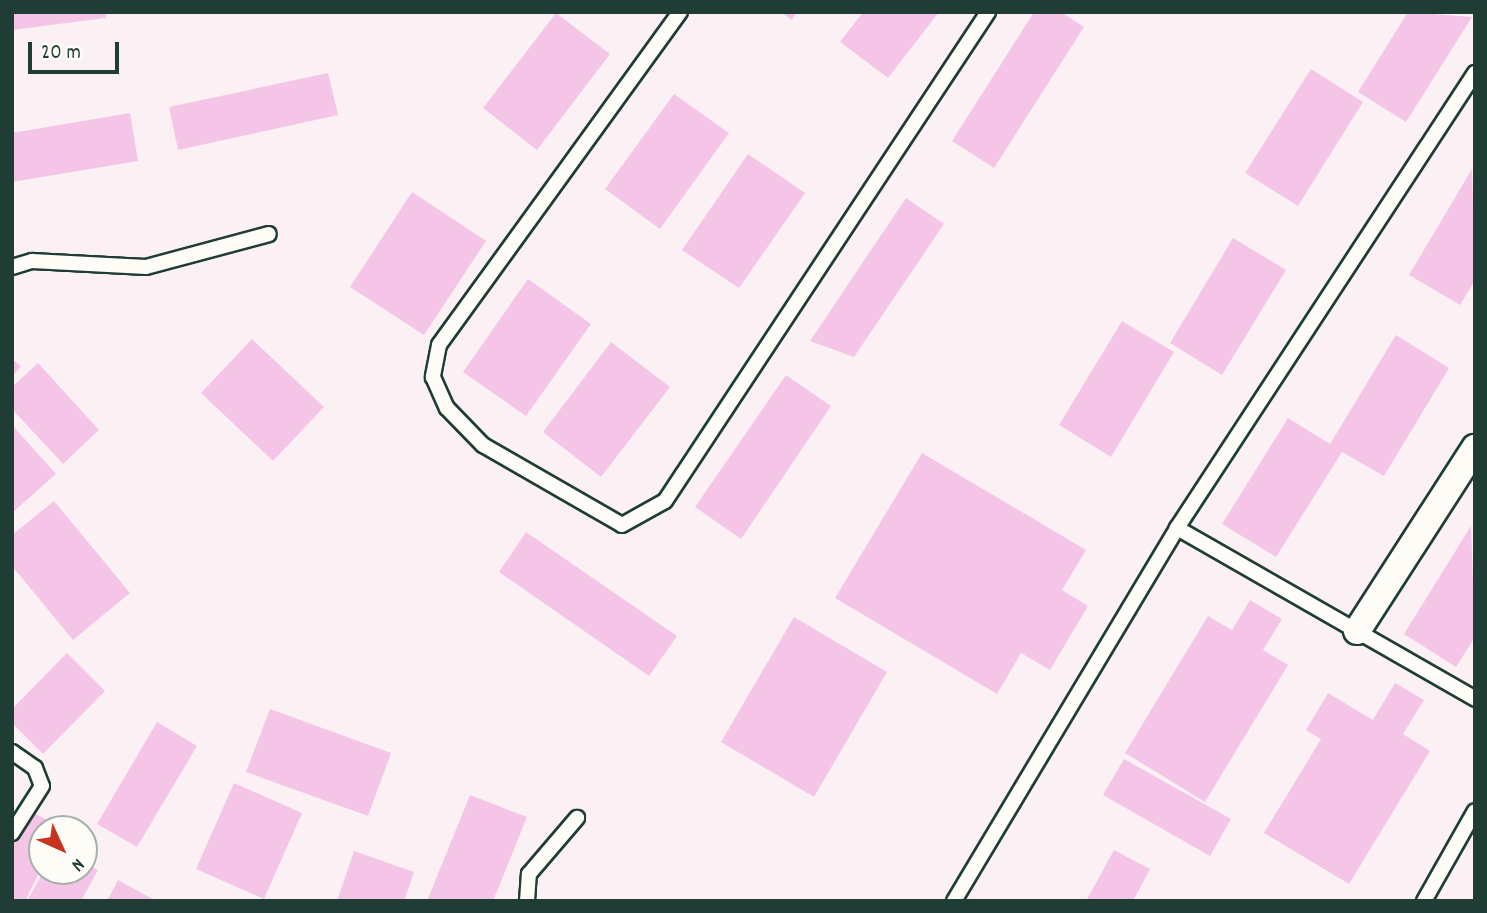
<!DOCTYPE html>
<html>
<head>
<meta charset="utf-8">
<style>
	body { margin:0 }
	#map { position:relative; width:1487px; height:913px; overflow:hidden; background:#fbf1f4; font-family:Dekko,sans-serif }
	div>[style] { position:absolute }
	.building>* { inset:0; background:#f5c5e8 }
	.roads { filter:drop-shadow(2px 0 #1f3d34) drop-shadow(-2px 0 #1f3d34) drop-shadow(0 2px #1f3d34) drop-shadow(0 -2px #1f3d34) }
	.lane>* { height:14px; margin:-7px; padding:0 7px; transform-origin:7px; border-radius:7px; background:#fdfcf7 }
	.street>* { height:26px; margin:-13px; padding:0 13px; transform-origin:13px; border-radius:13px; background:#fdfcf7 }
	span { translate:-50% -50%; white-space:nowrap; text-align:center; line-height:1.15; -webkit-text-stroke:5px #fdfcf7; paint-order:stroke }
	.frame { position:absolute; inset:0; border:14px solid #1f3d34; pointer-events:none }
	.north { position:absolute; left:28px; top:815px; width:70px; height:70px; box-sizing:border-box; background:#fdfcf7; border:2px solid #a4b0a9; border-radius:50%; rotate:135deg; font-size:19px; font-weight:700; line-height:28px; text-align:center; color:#1f3d34 }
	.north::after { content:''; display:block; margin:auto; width:24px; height:32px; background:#c8321e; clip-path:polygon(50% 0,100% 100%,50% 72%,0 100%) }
	.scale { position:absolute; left:28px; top:42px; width:91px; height:32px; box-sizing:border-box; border:4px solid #1f3d34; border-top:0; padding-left:9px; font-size:21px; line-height:24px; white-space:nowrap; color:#1f3d34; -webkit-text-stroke:5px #fdfcf7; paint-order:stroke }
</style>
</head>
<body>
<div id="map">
	<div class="building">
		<i style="clip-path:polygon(12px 12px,106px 12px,106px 18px,12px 30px)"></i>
		<i style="clip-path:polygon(781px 12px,797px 12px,792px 20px)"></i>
		<i style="clip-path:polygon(863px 12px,939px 12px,888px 78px,840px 42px)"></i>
		<i style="clip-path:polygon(1034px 12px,1061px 12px,1084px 27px,994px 168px,952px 141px)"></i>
		<i style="clip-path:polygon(1408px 12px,1472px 17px,1406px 122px,1358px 92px)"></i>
		<i style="clip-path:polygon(556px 13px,610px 54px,537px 150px,483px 108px)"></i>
		<i style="clip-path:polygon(1311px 69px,1363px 102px,1298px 206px,1245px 173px)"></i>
		<i style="clip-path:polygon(328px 73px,338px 115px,178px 150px,169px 107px)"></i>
		<i style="clip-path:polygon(674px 94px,729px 133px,660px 229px,605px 189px)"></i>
		<i style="clip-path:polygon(130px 113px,138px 161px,12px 182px,12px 133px)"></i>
		<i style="clip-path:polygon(748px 154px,805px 193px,739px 288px,682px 250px)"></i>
		<i style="clip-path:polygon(1472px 169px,1475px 280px,1460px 305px,1409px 275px)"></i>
		<i style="clip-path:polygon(412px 192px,486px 241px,424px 335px,350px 287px)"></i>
		<i style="clip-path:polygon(906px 198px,944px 224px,854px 357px,810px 341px)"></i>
		<i style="clip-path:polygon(1233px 238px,1286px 270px,1222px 375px,1170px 343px)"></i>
		<i style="clip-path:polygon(528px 279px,591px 324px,526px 416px,463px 372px)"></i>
		<i style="clip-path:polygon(1122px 321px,1174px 352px,1111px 457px,1059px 425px)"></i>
		<i style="clip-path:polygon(1396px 335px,1449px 368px,1384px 476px,1342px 452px,1276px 557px,1222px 524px,1288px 418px,1330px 444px)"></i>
		<i style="clip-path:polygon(252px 339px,324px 407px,273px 461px,201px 393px)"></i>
		<i style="clip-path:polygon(611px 342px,670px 387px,601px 477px,543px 432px)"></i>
		<i style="clip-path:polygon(12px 359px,21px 366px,12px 377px)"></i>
		<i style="clip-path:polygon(38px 363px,99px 430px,63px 464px,12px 409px,12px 387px)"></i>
		<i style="clip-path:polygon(786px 375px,831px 406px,741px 539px,695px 507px)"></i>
		<i style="clip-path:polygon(12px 425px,56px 474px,12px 513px)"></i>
		<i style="clip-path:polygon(922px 453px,1086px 550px,1062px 590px,1088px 606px,1050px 670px,1021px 653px,997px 694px,835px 598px)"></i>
		<i style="clip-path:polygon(54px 501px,130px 593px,73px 640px,12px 566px,12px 535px)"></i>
		<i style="clip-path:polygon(1471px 526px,1475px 637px,1456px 667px,1404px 634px)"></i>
		<i style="clip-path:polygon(526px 532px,677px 636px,649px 676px,499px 572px)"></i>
		<i style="clip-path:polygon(1250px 600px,1282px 619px,1263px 650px,1288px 665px,1205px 802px,1125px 753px,1208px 616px,1232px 630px)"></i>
		<i style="clip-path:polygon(794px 617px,887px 672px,814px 797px,721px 742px)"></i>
		<i style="clip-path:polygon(67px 653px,105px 691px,43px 754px,12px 723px,12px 709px)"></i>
		<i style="clip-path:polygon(1395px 683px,1424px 700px,1403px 734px,1430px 751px,1349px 884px,1264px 833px,1321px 739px,1306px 730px,1328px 693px,1373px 720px)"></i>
		<i style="clip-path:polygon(270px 709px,391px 753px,368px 816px,246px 772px)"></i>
		<i style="clip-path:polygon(157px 722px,197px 746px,137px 847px,97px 824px)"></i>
		<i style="clip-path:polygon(1124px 759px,1231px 819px,1210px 856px,1103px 795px)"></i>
		<i style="clip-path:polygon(234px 783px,302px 813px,264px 899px,196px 869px)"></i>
		<i style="clip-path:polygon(470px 795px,527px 817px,493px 901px,427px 901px)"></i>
		<i style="clip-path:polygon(30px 811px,65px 829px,42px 829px,42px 867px,25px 901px,12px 901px,12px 846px)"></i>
		<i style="clip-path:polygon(1114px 850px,1150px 869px,1133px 901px,1086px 901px)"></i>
		<i style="clip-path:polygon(354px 851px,414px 872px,404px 901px,337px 901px)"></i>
		<i style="clip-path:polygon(84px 862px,98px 870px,81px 901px,27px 901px,44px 871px,84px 871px)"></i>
		<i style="clip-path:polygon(118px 880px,156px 901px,107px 901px)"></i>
	</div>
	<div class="roads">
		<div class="lane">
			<i style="left:680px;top:12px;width:411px;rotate:125.9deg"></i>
			<i style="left:439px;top:345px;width:33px;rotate:101deg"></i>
			<i style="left:433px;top:377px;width:34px;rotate:66deg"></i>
			<i style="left:447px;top:408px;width:52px;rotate:45.8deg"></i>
			<i style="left:483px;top:445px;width:160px;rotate:29.9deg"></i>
			<i style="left:622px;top:525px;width:49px;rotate:-29.2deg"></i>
			<i style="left:665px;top:501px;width:586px;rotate:-56.55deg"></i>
			<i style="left:12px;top:267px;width:21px;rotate:-17deg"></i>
			<i style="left:32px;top:261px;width:114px;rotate:3deg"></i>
			<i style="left:146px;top:267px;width:127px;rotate:-15deg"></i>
			<i style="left:1177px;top:528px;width:344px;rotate:29.8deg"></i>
			<i style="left:12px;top:752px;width:28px;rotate:35deg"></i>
			<i style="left:35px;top:768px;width:19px;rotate:69deg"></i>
			<i style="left:42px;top:786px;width:56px;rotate:122.6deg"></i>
			<i style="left:527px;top:901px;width:27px;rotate:-86deg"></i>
			<i style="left:529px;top:874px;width:74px;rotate:-49.4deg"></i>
			<i style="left:954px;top:901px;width:435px;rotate:-59.1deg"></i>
			<i style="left:1177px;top:528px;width:544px;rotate:-56.78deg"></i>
			<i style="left:1424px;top:901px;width:103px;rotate:-60.5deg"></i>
		</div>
		<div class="street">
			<i style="left:1357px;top:631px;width:218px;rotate:-57.2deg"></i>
		</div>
	</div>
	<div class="frame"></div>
	<div class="north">N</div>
	<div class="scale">20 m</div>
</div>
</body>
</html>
